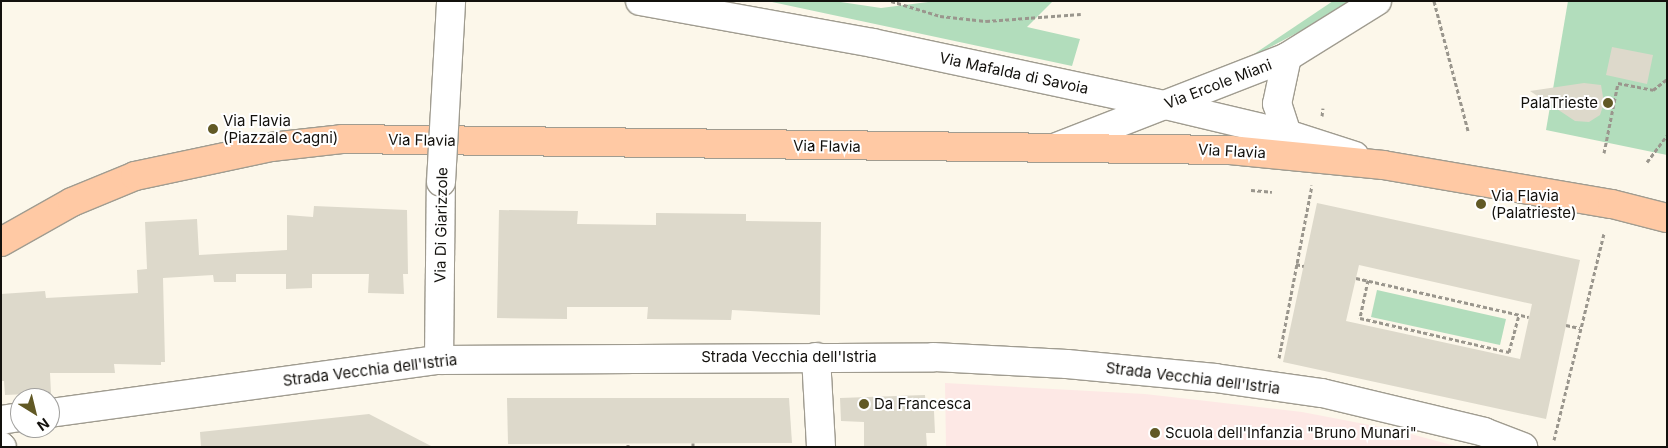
<!DOCTYPE html>
<html>
<head>
<meta charset="utf-8">
<style>
	body { margin:0 }
	#map { position:relative; width:1668px; height:448px; overflow:hidden; background:#fcf7ea; font-family:Inter,sans-serif }
	div>[style] { position:absolute }
	.education>* { inset:0; background:#fde8e5 }
	.green>* { inset:0; background:#b2ddbc }
	.building>* { inset:0; background:#ddd9cb }
	.path>* { height:3px; margin-top:-1.5px; transform-origin:0; background:repeating-linear-gradient(90deg,#9a968d 0 4px,transparent 0 6.5px) }
	.roads { filter:drop-shadow(1px 0 #a09c90) drop-shadow(-1px 0 #a09c90) drop-shadow(0 1px #a09c90) drop-shadow(0 -1px #a09c90) }
	.minor>* { height:28px; margin:-14px; padding:0 14px; transform-origin:14px; border-radius:14px; background:#fff }
	.major>* { height:28px; margin:-14px; padding:0 14px; transform-origin:14px; border-radius:14px; background:#ffc9a4 }
	.bridges { filter:drop-shadow(1px 0 #a09c90) drop-shadow(-1px 0 #a09c90) drop-shadow(0 1px #a09c90) drop-shadow(0 -1px #a09c90) }
	.minor-bridge>* { height:28px; margin:-14px; padding:0 14px; transform-origin:14px; border-radius:14px; background:#fff }
	.dots>* { width:14px; height:14px; translate:-50% -50%; box-sizing:border-box; border:2px solid #fff; border-radius:50% }
	span { translate:-50% -50%; white-space:nowrap; text-align:center; line-height:1.15; -webkit-text-stroke:4px #fff; paint-order:stroke }
	.street-label { font-size:15px; color:#13110d }
	.poi-label { font-size:15px; color:#13110d }
	.right { translate:-100% -50%; text-align:right }
	.left { translate:0 -50%; text-align:left }
	.frame { position:absolute; inset:0; border:2px solid #13110d; pointer-events:none }
	.north { position:absolute; left:10px; top:388px; width:50px; height:50px; box-sizing:border-box; background:#fff; border:1px solid #a1a09e; border-radius:50%; rotate:144deg; font-size:14px; font-weight:700; line-height:20px; text-align:center; color:#13110d }
	.north::after { content:''; display:block; margin:auto; width:18px; height:22px; background:#615925; clip-path:polygon(50% 0,100% 100%,50% 72%,0 100%) }
</style>
</head>
<body>
<div id="map">
	<div class="education">
		<i style="clip-path:polygon(945px 383px,1145px 394px,1302px 412px,1396px 430px,1459px 447px,946px 447px)"></i>
	</div>
	<div class="green">
		<i style="clip-path:polygon(834px 1px,881px 8px,936px 1px,1053px 1px,1027px 27px,1080px 39px,1072px 66px,772px 2px)"></i>
		<i style="clip-path:polygon(1333px 1px,1357px 1px,1242px 62px)"></i>
		<i style="clip-path:polygon(1568px 1px,1667px 1px,1667px 155px,1546px 130px)"></i>
		<i style="clip-path:polygon(1377px 290px,1506px 319px,1500px 345px,1371px 317px)"></i>
	</div>
	<div class="building">
		<i style="clip-path:polygon(1612px 47px,1653px 55px,1647px 84px,1606px 75px)"></i>
		<i style="clip-path:polygon(1584px 83px,1601px 85px,1604px 103px,1600px 115px,1589px 122px,1575px 121px,1530px 91px)"></i>
		<i style="clip-path:polygon(evenodd,1317px 203px,1580px 260px,1546px 419px,1283px 362px,1317px 203px,1359px 265px,1532px 304px,1520px 359px,1346px 321px,1359px 265px)"></i>
		<i style="clip-path:polygon(314px 206px,407px 210px,408px 274px,403px 274px,404px 294px,368px 293px,369px 274px,312px 274px,312px 288px,286px 289px,286px 274px,236px 274px,236px 282px,214px 282px,213px 275px,163px 278px,165px 362px,161px 362px,161px 365px,114px 364px,115px 373px,50px 373px,51px 393px,5px 395px,4px 381px,1px 381px,1px 294px,45px 291px,46px 298px,138px 293px,137px 270px,147px 269px,145px 222px,197px 219px,199px 255px,287px 250px,287px 215px,313px 217px)"></i>
		<i style="clip-path:polygon(499px 210px,578px 211px,577px 224px,656px 225px,656px 213px,746px 214px,746px 221px,821px 222px,820px 315px,732px 310px,731px 320px,647px 319px,648px 307px,567px 307px,567px 319px,497px 318px)"></i>
		<i style="clip-path:polygon(925px 395px,926px 411px,934px 411px,935px 433px,926px 433px,927px 447px,864px 447px,864px 422px,841px 421px,840px 398px)"></i>
		<i style="clip-path:polygon(507px 398px,789px 398px,792px 443px,508px 444px)"></i>
		<i style="clip-path:polygon(369px 414px,433px 447px,201px 447px,200px 432px)"></i>
	</div>
	<div class="path">
		<i style="left:891px;top:1px;width:51px;rotate:17deg"></i>
		<i style="left:940px;top:16px;width:46px;rotate:6.2deg"></i>
		<i style="left:986px;top:21px;width:95px;rotate:-4.2deg"></i>
		<i style="left:1434px;top:1px;width:134px;rotate:75.3deg"></i>
		<i style="left:1322px;top:116px;width:8px;rotate:-83deg"></i>
		<i style="left:1604px;top:153px;width:71px;rotate:-78.7deg"></i>
		<i style="left:1618px;top:83px;width:36px;rotate:11deg"></i>
		<i style="left:1653px;top:90px;width:18px;rotate:-38deg"></i>
		<i style="left:1647px;top:162px;width:34px;rotate:-53deg"></i>
		<i style="left:1251px;top:190px;width:21px;rotate:5deg"></i>
		<i style="left:1296px;top:264px;width:8px;rotate:14deg"></i>
		<i style="left:1356px;top:278px;width:177px;rotate:12.7deg"></i>
		<i style="left:1368px;top:280px;width:39px;rotate:102deg"></i>
		<i style="left:1360px;top:318px;width:153px;rotate:12.9deg"></i>
		<i style="left:1509px;top:352px;width:38px;rotate:-75deg"></i>
		<i style="left:1566px;top:325px;width:14px;rotate:12deg"></i>
		<i style="left:1279px;top:358px;width:176px;rotate:-79.2deg"></i>
		<i style="left:1554px;top:440px;width:212px;rotate:-76.4deg"></i>
		<i style="left:628px;top:444px;width:3px;rotate:90deg"></i>
		<i style="left:693px;top:447px;width:4px;rotate:-90deg"></i>
	</div>
	<div class="roads">
		<div class="minor">
			<i style="left:640px;top:1px;width:237px;rotate:10.2deg"></i>
			<i style="left:873px;top:43px;width:299px;rotate:12deg"></i>
			<i style="left:1165px;top:105px;width:125px;rotate:13.4deg"></i>
			<i style="left:1287px;top:134px;width:71px;rotate:17.9deg"></i>
			<i style="left:1287px;top:134px;width:32px;rotate:-108deg"></i>
			<i style="left:1277px;top:104px;width:48px;rotate:-78deg"></i>
			<i style="left:1054px;top:148px;width:250px;rotate:-21.3deg"></i>
			<i style="left:1287px;top:57px;width:106px;rotate:-31.9deg"></i>
			<i style="left:816px;top:357px;width:90px;rotate:86.8deg"></i>
			<i style="left:439px;top:360px;width:178px;rotate:-89.4deg"></i>
			<i style="left:50px;top:413px;width:393px;rotate:-7.8deg"></i>
			<i style="left:439px;top:360px;width:494px;rotate:-0.3deg"></i>
			<i style="left:933px;top:357px;width:134px;rotate:3deg"></i>
			<i style="left:1067px;top:364px;width:149px;rotate:5.4deg"></i>
			<i style="left:1215px;top:378px;width:108px;rotate:8deg"></i>
			<i style="left:1322px;top:393px;width:167px;rotate:13.5deg"></i>
			<i style="left:1484px;top:432px;width:42px;rotate:21deg"></i>
			<i style="left:1px;top:420px;width:19px;rotate:-9deg"></i>
			<i style="left:1px;top:446px;width:1px;rotate:45deg"></i>
		</div>
		<div class="major">
			<i style="left:1px;top:242px;width:81px;rotate:-29.4deg"></i>
			<i style="left:72px;top:202px;width:68px;rotate:-22.4deg"></i>
			<i style="left:135px;top:176px;width:139px;rotate:-12deg"></i>
			<i style="left:271px;top:147px;width:71px;rotate:-6.4deg"></i>
			<i style="left:342px;top:139px;width:888px;rotate:0.71deg"></i>
			<i style="left:1230px;top:150px;width:154px;rotate:5.6deg"></i>
			<i style="left:1383px;top:165px;width:232px;rotate:9.7deg"></i>
			<i style="left:1612px;top:204px;width:57px;rotate:14.3deg"></i>
		</div>
	</div>
	<div class="bridges">
		<div class="minor-bridge">
			<i style="left:441px;top:182px;width:181px;rotate:-86.8deg"></i>
		</div>
	</div>
	<div class="dots">
		<i style="left:1608px;top:103px;background:#615925"></i>
		<i style="left:213px;top:129px;background:#615925"></i>
		<i style="left:1481px;top:204px;background:#615925"></i>
		<i style="left:864px;top:404px;background:#615925"></i>
		<i style="left:1155px;top:433px;background:#615925"></i>
	</div>
	<div class="street-label">
		<span style="left:1014px;top:73px;rotate:12deg">Via Mafalda di Savoia</span>
		<span style="left:1218px;top:84px;rotate:-21deg">Via Ercole Miani</span>
		<span style="left:422px;top:140px;rotate:1deg">Via Flavia</span>
		<span style="left:827px;top:146px;rotate:1deg">Via Flavia</span>
		<span style="left:1232px;top:151px;rotate:3deg">Via Flavia</span>
		<span style="left:441px;top:225px;rotate:-89deg">Via Di Giarizzole</span>
		<span style="left:789px;top:357px">Strada Vecchia dell'Istria</span>
		<span style="left:370px;top:370px;rotate:-7deg">Strada Vecchia dell'Istria</span>
		<span style="left:1193px;top:378px;rotate:7deg">Strada Vecchia dell'Istria</span>
	</div>
	<div class="poi-label">
		<span class="right" style="left:1598px;top:103px">PalaTrieste</span>
		<span class="left" style="left:223px;top:129px">Via Flavia<br>(Piazzale Cagni)</span>
		<span class="left" style="left:1491px;top:204px">Via Flavia<br>(Palatrieste)</span>
		<span class="left" style="left:874px;top:404px">Da Francesca</span>
		<span class="left" style="left:1165px;top:433px">Scuola dell'Infanzia "Bruno Munari"</span>
	</div>
	<div class="frame"></div>
	<div class="north">N</div>
</div>
</body>
</html>
